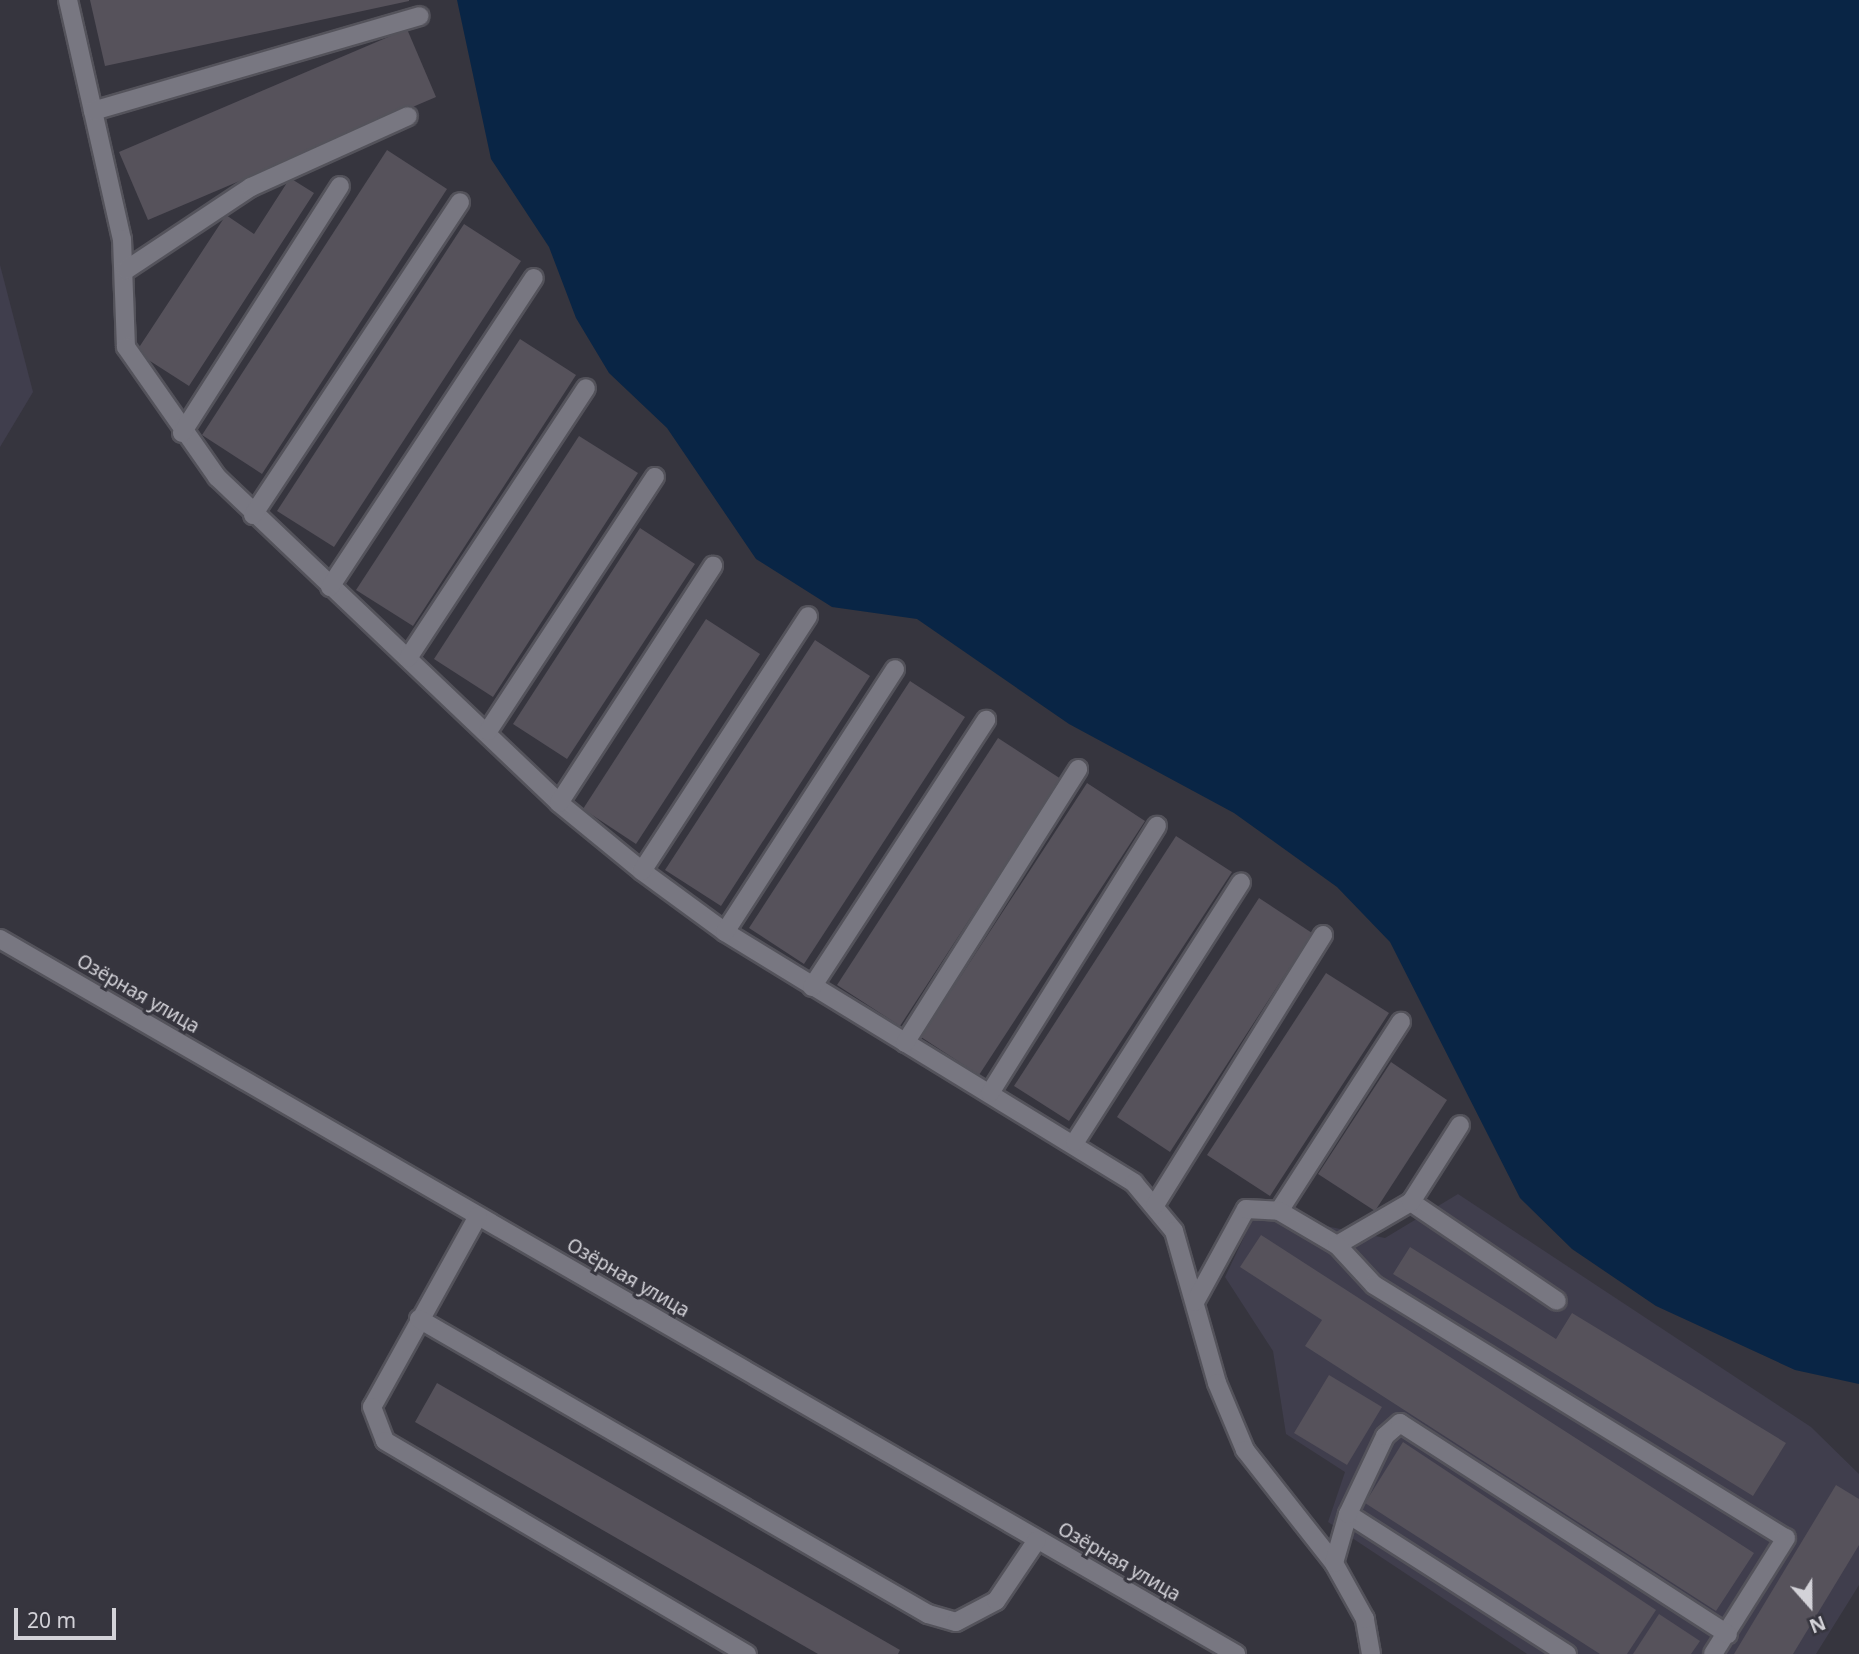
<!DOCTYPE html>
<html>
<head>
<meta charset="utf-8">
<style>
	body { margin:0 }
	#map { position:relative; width:1859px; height:1654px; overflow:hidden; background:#36353e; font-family:"Noto Sans",sans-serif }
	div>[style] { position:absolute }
	.built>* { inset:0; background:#403e4d }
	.water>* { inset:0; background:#092545 }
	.building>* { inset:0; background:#56525b }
	.roads { filter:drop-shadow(2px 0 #54535b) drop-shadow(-2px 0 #54535b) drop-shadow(0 2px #54535b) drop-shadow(0 -2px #54535b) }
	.minor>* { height:18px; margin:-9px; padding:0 9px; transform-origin:9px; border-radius:9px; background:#787781 }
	span { translate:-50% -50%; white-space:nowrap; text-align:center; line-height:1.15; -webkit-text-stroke:6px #36353e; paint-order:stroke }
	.street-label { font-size:19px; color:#d3d2d8 }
	.north { position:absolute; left:1775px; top:1570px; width:70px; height:70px; -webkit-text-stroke:5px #36353e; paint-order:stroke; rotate:159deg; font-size:19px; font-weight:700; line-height:28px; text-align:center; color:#d3d2d8 }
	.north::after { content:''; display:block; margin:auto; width:24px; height:32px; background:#d3d2d8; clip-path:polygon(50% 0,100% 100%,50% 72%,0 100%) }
	.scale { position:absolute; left:14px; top:1608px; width:102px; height:32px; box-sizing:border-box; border:4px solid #d3d2d8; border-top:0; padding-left:9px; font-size:21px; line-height:24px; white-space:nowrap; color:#d3d2d8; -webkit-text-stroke:5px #36353e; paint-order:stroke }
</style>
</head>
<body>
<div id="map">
	<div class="built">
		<i style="clip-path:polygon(0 265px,33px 392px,0 447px)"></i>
		<i style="clip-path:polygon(1458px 1194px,1811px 1427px,1859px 1474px,1859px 1585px,1816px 1654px,1527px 1654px,1328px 1522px,1345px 1472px,1286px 1434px,1273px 1351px,1225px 1277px,1256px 1212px,1385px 1238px)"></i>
	</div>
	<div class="water">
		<i style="clip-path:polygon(457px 0,1859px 0,1859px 1384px,1795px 1370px,1656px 1306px,1572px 1249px,1520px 1198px,1390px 942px,1337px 887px,1234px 813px,1069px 724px,917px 619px,832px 607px,756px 559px,667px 428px,609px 373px,576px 318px,549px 247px,491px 159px)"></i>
	</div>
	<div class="building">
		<i style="clip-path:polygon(90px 0,409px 0,409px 1px,105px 66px)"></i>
		<i style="clip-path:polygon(407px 29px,436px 97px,148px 220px,119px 152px)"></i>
		<i style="clip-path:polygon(387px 150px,447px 189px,262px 474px,202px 435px)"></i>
		<i style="clip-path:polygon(290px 178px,314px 193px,189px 386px,136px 352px,226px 215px,254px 234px)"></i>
		<i style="clip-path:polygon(464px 224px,521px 261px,334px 547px,277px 511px)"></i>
		<i style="clip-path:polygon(520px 339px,576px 375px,413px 626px,356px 590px)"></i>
		<i style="clip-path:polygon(579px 436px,638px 473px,493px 697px,434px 659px)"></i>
		<i style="clip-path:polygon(640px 528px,695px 564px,567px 759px,513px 724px)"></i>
		<i style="clip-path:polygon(706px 619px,760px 654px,636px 844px,583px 809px)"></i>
		<i style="clip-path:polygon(815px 640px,870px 676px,721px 906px,665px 870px)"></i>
		<i style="clip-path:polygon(910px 681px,965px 717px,804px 964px,749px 928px)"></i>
		<i style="clip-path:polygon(998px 738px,1061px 779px,900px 1026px,837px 985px)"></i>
		<i style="clip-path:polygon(1087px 783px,1145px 821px,979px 1075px,921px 1037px)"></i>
		<i style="clip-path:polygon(1176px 836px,1232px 872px,1069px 1121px,1014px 1086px)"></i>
		<i style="clip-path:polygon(1259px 898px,1312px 933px,1170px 1152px,1117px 1117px)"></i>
		<i style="clip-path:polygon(1326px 973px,1389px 1013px,1270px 1196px,1207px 1155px)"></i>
		<i style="clip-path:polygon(1391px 1062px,1447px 1100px,1375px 1211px,1318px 1174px)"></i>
		<i style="clip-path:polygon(1261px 1235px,1754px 1553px,1716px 1611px,1305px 1346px,1322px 1320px,1240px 1267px)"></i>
		<i style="clip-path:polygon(1410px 1247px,1556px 1339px,1572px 1313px,1786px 1443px,1753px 1496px,1393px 1274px)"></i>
		<i style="clip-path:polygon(1329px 1375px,1382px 1407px,1347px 1465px,1294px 1433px)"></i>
		<i style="clip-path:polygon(437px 1383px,900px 1650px,898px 1654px,818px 1654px,415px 1422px)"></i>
		<i style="clip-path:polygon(1403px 1442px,1656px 1610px,1627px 1654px,1600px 1654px,1365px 1503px)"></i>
		<i style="clip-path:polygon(1836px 1485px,1859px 1499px,1859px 1545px,1793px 1654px,1734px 1654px)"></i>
		<i style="clip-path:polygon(1659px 1614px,1700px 1641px,1691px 1654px,1633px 1654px)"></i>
	</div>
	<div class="roads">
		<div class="minor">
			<i style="left:68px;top:0;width:245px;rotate:77.3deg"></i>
			<i style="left:122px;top:239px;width:108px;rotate:87.9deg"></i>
			<i style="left:126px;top:347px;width:159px;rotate:55deg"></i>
			<i style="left:217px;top:477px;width:472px;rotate:43.6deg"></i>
			<i style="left:559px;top:803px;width:107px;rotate:39.3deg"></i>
			<i style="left:642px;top:871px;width:103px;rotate:36.3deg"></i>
			<i style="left:725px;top:932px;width:480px;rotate:31.5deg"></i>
			<i style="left:1134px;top:1183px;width:62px;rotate:50.2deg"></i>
			<i style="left:1174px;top:1231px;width:158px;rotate:74.2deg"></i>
			<i style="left:1217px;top:1383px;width:73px;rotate:67.3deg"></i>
			<i style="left:1245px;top:1450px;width:144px;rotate:51.8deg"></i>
			<i style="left:93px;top:111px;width:340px;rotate:-16.2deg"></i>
			<i style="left:126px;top:270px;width:150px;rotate:-33.6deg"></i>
			<i style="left:251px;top:187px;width:172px;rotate:-24.3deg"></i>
			<i style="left:182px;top:433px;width:293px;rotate:-57.4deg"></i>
			<i style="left:253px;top:515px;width:375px;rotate:-56.5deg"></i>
			<i style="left:330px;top:587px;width:370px;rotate:-56.6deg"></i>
			<i style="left:408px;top:658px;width:323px;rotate:-56.6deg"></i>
			<i style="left:488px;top:731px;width:304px;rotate:-56.7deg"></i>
			<i style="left:559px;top:803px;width:283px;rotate:-57deg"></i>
			<i style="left:642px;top:871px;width:304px;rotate:-56.9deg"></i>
			<i style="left:725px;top:932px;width:313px;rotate:-57.1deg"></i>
			<i style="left:0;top:939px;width:1428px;rotate:30.05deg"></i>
			<i style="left:812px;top:987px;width:319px;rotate:-56.9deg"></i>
			<i style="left:905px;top:1043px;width:324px;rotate:-57.7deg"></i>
			<i style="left:990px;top:1093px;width:315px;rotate:-58deg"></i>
			<i style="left:1075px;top:1142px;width:308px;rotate:-57.4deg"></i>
			<i style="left:1411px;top:1202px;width:176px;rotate:34.1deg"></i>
			<i style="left:1155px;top:1205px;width:318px;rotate:-58.1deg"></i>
			<i style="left:1279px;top:1211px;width:225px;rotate:-57.2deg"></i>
			<i style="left:478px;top:1216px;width:218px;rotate:119deg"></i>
			<i style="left:372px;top:1407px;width:36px;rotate:69deg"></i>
			<i style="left:385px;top:1441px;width:420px;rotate:30.5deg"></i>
			<i style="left:1337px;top:1245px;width:86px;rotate:-30.2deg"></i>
			<i style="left:1411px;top:1202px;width:91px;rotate:-57.5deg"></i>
			<i style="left:1195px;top:1302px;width:106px;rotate:-61.3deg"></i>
			<i style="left:1246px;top:1209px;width:33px;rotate:3deg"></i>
			<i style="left:1279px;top:1211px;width:67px;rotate:30.4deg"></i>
			<i style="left:1337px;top:1245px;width:54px;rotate:47.2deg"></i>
			<i style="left:1374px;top:1285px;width:483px;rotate:31.6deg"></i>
			<i style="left:1786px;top:1538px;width:137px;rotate:122.2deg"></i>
			<i style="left:419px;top:1319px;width:588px;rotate:30.1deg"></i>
			<i style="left:928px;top:1614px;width:29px;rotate:16deg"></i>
			<i style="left:956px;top:1622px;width:45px;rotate:-27.7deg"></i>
			<i style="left:996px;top:1601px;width:73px;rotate:-56.1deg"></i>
			<i style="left:1348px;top:1514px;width:260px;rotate:32.6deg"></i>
			<i style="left:1371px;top:1654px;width:36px;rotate:-100deg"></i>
			<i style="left:1365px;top:1619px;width:64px;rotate:-119deg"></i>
			<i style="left:1334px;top:1563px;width:51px;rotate:-74.1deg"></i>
			<i style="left:1348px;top:1514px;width:86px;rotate:-64.6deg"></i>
			<i style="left:1385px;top:1436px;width:20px;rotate:-41deg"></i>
			<i style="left:1400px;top:1423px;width:390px;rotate:32.8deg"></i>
		</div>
	</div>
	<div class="street-label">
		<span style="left:138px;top:994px;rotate:30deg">Озёрная улица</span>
		<span style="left:628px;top:1278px;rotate:30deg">Озёрная улица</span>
		<span style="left:1119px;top:1562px;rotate:30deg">Озёрная улица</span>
	</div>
	<div class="north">N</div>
	<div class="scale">20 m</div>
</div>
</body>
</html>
